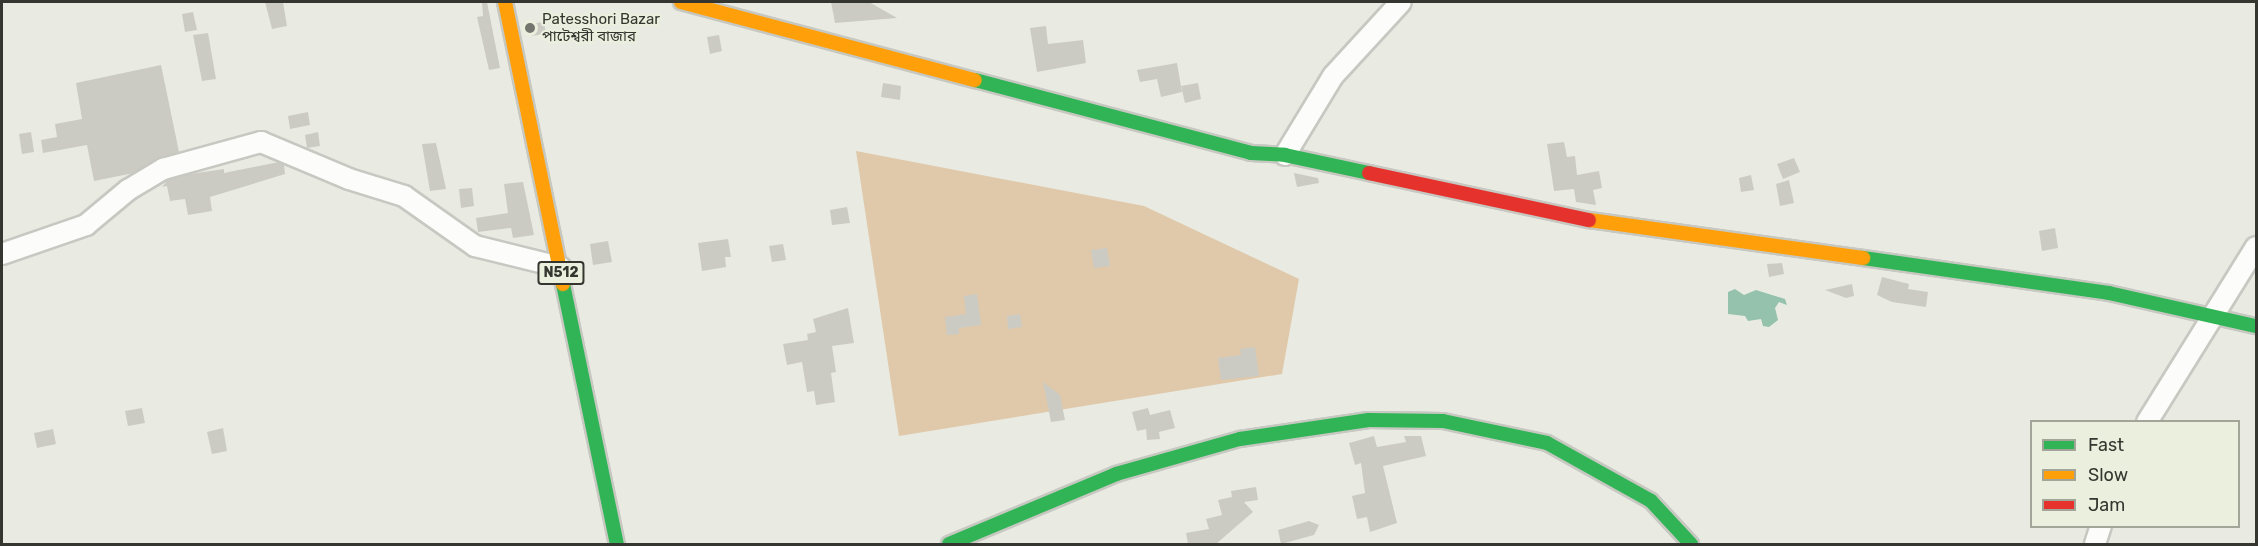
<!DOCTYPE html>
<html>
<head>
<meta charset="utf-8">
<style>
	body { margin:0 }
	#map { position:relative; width:2258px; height:546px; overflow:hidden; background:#e9ebe2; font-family:Rubik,"Noto Sans Bengali",sans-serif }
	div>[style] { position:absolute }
	.forest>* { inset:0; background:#e0c9ab }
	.water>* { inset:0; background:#94c2ac }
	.building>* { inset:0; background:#cbcbc4 }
	.roads { filter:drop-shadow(2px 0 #c7c8c1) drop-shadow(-2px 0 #c7c8c1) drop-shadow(0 2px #c7c8c1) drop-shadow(0 -2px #c7c8c1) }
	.street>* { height:20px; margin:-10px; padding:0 10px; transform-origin:10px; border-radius:10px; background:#fcfcfb }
	.fast>* { height:14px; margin:-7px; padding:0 7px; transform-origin:7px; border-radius:7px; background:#30b455 }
	.slow>* { height:14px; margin:-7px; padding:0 7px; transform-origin:7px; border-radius:7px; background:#ff9f0a }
	.jam>* { height:14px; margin:-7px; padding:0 7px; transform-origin:7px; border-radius:7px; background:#e5322d }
	.dots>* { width:16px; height:16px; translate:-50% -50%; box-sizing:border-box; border:3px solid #ebefde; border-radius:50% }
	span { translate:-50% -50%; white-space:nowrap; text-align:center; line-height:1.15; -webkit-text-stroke:4.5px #ebefde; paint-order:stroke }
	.shield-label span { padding:2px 4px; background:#ebefde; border:2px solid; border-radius:4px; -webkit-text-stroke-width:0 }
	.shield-label { font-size:14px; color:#34362f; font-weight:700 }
	.poi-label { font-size:15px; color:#34362f }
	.left { translate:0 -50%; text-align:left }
	.frame { position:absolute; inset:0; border:3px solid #34362f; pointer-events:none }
	.legend { position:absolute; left:2030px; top:420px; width:210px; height:108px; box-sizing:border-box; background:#ebefde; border:2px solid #a2a598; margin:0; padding:8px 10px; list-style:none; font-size:18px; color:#34362f }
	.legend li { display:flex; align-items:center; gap:12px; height:30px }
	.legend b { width:30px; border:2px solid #a2a598 }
</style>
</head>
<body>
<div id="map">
	<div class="forest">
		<i style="clip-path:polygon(856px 151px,1144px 206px,1299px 279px,1282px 374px,899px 436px)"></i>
	</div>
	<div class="water">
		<i style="clip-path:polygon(1735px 289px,1744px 295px,1756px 290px,1785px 299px,1787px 305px,1779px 302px,1775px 308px,1778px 320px,1769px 327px,1763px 326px,1761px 319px,1748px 321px,1745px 316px,1728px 314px,1728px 292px)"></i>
	</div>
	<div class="building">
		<i style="clip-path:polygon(265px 2px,283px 2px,287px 26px,272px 29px)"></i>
		<i style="clip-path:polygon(482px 2px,487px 2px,500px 68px,489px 70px,477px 17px,483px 16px)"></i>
		<i style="clip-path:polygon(831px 2px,869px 2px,897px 18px,835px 23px)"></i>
		<i style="clip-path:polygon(193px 12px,197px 30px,185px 32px,182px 14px)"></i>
		<i style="clip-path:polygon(544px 22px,546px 34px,531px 36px,529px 24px)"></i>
		<i style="clip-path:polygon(1046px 26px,1048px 44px,1083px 40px,1086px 63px,1037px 72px,1030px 28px)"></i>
		<i style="clip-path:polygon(208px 33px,216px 79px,202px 81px,193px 35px)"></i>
		<i style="clip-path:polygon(719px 35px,722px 51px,710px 54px,707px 37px)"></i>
		<i style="clip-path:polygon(1177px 63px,1182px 92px,1161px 97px,1157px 79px,1140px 82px,1137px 70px)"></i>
		<i style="clip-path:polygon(161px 65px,179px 152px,157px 159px,134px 173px,94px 181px,87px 145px,43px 153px,41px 140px,57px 137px,55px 124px,82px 119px,76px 83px)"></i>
		<i style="clip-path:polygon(883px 83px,901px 86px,900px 100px,881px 97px)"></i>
		<i style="clip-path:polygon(1198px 83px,1201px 99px,1185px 103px,1181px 86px)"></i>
		<i style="clip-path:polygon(308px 112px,310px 125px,290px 129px,288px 116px)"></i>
		<i style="clip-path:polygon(31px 132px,34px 152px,22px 154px,19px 134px)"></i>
		<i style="clip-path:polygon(318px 132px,320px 146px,307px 148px,305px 135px)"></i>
		<i style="clip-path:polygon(1564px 142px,1567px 157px,1575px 156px,1577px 175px,1599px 171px,1602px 188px,1593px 190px,1596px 205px,1576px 202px,1574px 189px,1554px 191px,1547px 144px)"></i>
		<i style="clip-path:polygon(436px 143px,446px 189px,430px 191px,422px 144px)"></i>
		<i style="clip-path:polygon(1794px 158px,1800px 172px,1783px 179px,1777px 164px)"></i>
		<i style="clip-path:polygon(279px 162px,284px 165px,285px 174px,210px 197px,212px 211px,188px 215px,185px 199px,170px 201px,167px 186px,162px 187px,168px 180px,190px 174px,224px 169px,224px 173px)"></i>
		<i style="clip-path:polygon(1294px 173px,1318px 178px,1319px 183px,1297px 187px)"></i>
		<i style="clip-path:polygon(1751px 175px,1754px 190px,1741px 192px,1739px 178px)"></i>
		<i style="clip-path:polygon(1789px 180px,1794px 203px,1780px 206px,1776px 184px)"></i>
		<i style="clip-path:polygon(523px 182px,534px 235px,513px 238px,511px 228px,478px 232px,476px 218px,508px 213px,504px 184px)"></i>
		<i style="clip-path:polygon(472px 188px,474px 206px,461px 208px,459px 189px)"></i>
		<i style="clip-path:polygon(847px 207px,850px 223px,832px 225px,830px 210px)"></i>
		<i style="clip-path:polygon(2055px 228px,2058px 248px,2042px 251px,2039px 231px)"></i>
		<i style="clip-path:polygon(728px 239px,731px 257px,725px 257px,726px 267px,702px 271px,698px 243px)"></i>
		<i style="clip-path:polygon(608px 241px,612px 262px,593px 265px,590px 244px)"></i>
		<i style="clip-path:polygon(783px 244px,786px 260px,772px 262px,769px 246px)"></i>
		<i style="clip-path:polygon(1107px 248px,1110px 266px,1094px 268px,1091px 250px)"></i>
		<i style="clip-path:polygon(1782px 263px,1784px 274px,1769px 277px,1767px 264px)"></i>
		<i style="clip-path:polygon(1882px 277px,1909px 284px,1908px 289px,1928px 292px,1926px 307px,1892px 302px,1877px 295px)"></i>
		<i style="clip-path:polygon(1852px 284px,1854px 296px,1846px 298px,1825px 290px)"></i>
		<i style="clip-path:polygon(977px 294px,981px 325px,959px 328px,959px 334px,947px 335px,945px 317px,966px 314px,964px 296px)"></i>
		<i style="clip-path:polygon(848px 308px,854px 343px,832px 346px,836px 372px,831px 373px,835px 402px,816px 405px,814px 391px,807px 392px,802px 362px,787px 365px,783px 344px,808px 340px,807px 334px,816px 332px,813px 319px)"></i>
		<i style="clip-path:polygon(1020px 314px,1022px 327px,1008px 329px,1007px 316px)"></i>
		<i style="clip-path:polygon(1255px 347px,1259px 376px,1221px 380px,1218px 358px,1241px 355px,1240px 349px)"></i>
		<i style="clip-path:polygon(1043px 382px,1060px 395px,1065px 420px,1051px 422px)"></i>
		<i style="clip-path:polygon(142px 408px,145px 423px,128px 426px,125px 411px)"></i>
		<i style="clip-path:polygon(1148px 408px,1150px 415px,1170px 410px,1175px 428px,1159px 432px,1160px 439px,1147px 440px,1146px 429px,1137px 431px,1132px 412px)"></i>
		<i style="clip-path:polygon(223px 428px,227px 451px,212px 454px,207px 432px)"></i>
		<i style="clip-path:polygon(53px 429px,56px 444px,37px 448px,34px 433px)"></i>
		<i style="clip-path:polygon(1374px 436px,1377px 447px,1406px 442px,1404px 436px,1421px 436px,1426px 456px,1383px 466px,1397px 523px,1370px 532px,1367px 517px,1357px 519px,1352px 496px,1365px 493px,1361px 463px,1355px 465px,1349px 443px)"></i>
		<i style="clip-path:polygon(1256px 487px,1258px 500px,1244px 502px,1253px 512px,1216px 544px,1188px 544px,1186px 533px,1209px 529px,1206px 519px,1222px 515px,1218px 500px,1232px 497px,1231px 491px)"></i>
		<i style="clip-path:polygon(1309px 521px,1319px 525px,1314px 535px,1281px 544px,1278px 530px)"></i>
	</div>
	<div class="roads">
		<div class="street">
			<i style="left:1285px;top:155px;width:92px;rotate:-58.7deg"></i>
			<i style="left:1333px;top:76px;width:100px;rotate:-47.4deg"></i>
			<i style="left:2px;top:254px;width:89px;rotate:-19deg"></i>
			<i style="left:86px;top:225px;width:55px;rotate:-39.8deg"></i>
			<i style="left:128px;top:190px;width:41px;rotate:-31deg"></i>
			<i style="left:163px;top:169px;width:102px;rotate:-15.4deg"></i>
			<i style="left:261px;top:142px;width:95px;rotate:22.8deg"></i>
			<i style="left:349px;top:179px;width:58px;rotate:17.2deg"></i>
			<i style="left:404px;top:196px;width:87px;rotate:35.2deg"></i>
			<i style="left:475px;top:246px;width:88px;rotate:13.9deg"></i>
			<i style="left:2147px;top:422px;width:206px;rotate:-58.1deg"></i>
			<i style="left:2095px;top:544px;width:19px;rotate:-72deg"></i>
		</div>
		<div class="fast">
			<i style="left:975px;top:80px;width:285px;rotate:14.8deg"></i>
			<i style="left:1251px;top:153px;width:34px;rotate:3deg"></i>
			<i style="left:1285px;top:155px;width:86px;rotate:12.1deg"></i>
			<i style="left:1863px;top:258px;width:248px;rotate:8.1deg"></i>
			<i style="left:2109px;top:293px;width:151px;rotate:12.7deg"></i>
			<i style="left:563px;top:284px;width:266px;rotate:78.3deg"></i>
			<i style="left:949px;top:544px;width:181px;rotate:-22.7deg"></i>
			<i style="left:1116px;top:474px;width:129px;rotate:-15.8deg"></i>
			<i style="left:1240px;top:439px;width:130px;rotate:-8.4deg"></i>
			<i style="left:1369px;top:420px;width:74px;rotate:0.8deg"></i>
			<i style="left:1443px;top:421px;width:106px;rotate:11.9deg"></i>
			<i style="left:1547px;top:443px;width:119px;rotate:29.1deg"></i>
			<i style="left:1651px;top:501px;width:59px;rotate:47.1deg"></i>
		</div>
		<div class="slow">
			<i style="left:505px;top:2px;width:288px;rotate:78.4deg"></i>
			<i style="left:681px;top:2px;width:304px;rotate:14.9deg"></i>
			<i style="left:1589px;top:220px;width:277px;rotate:7.9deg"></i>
		</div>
		<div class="jam">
			<i style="left:1369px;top:173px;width:225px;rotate:12.1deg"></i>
		</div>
	</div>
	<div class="dots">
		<i style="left:530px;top:28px;background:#73756e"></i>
	</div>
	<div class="shield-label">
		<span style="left:561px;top:273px">N512</span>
	</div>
	<div class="poi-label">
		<span class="left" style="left:542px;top:28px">Patesshori Bazar<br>পাটেশ্বরী বাজার</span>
	</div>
	<div class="frame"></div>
	<ul class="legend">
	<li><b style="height:8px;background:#30b455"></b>Fast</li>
	<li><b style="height:8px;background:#ff9f0a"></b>Slow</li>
	<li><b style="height:8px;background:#e5322d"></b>Jam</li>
	</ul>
</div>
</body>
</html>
